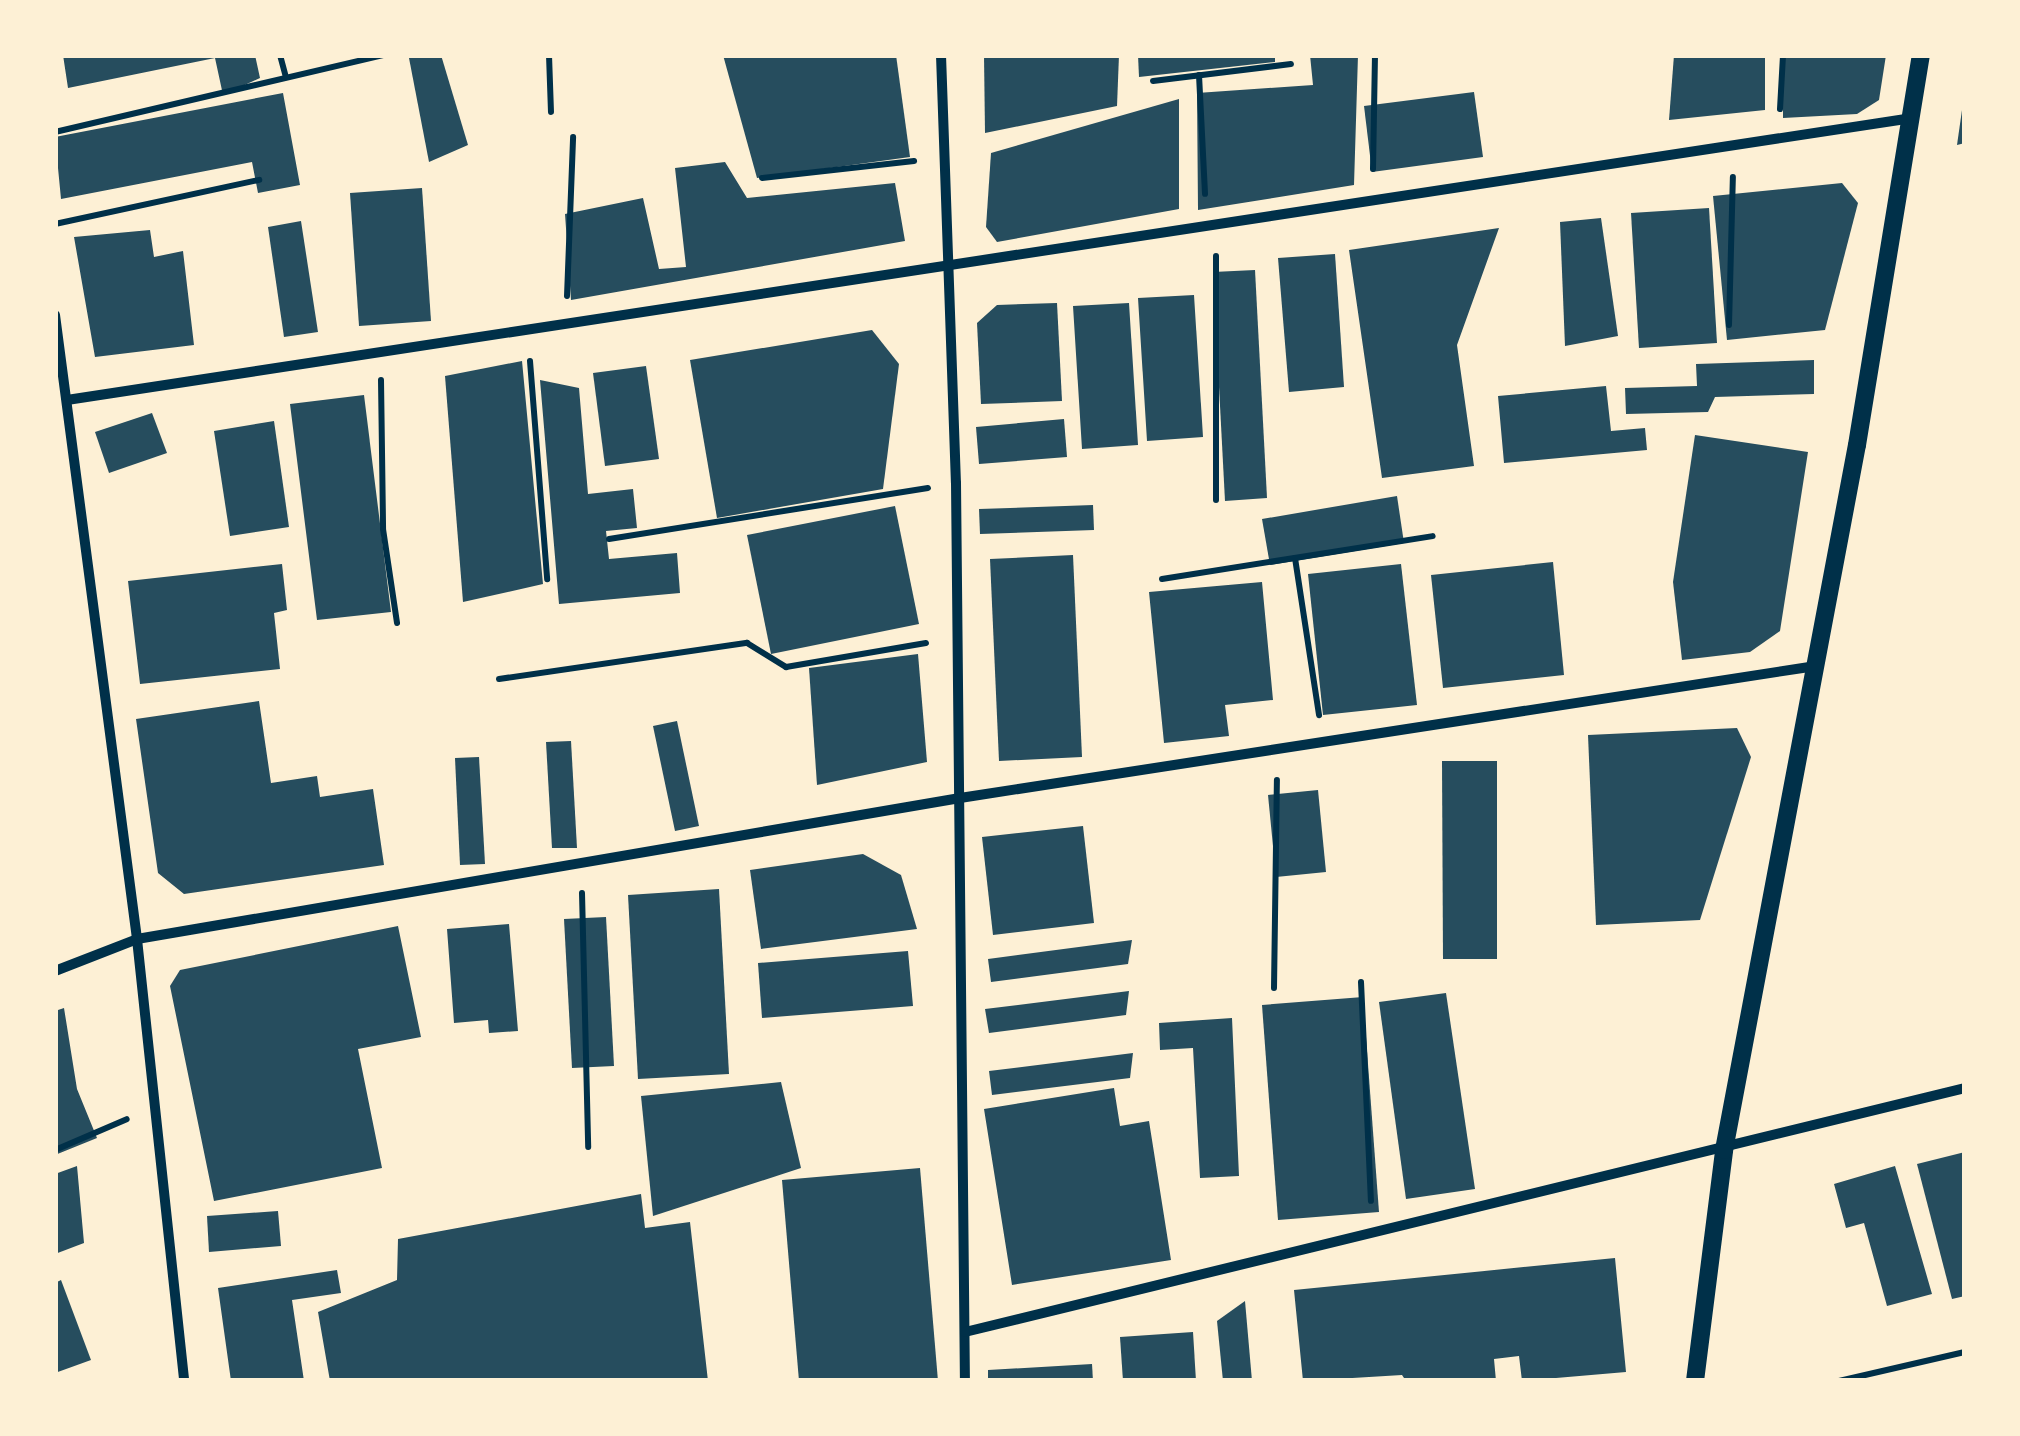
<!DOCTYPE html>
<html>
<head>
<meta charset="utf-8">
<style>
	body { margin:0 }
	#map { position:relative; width:2020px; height:1436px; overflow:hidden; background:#fdf0d5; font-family:"Varela Round",sans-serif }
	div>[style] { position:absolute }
	.building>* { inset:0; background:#264d5e }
	.path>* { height:6px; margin:-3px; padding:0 3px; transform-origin:3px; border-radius:3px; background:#003049 }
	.minor>* { height:10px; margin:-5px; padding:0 5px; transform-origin:5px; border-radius:5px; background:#003049 }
	.tertiary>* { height:18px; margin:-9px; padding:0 9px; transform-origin:9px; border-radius:9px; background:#003049 }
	span { translate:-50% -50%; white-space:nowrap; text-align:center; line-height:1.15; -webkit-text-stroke:10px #fdf0d5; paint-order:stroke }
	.frame { position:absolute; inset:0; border:58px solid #fdf0d5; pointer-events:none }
</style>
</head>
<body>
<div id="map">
	<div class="building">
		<i style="clip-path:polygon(63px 55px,255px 55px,260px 78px,223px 95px,215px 58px,68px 88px)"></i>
		<i style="clip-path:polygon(441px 55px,468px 145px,429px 162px,409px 58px)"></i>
		<i style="clip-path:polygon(723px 55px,896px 55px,910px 157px,757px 178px)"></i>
		<i style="clip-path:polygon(984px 55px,1119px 55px,1117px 106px,985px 133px)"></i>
		<i style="clip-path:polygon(1138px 55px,1275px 55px,1275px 62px,1139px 77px)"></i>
		<i style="clip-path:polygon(1310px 55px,1358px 55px,1354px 185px,1198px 210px,1197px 93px,1313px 85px)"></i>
		<i style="clip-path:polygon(1674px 55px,1765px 55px,1765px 110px,1669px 120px)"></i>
		<i style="clip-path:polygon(1783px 55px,1886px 55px,1879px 100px,1857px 114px,1783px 118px)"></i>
		<i style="clip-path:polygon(1474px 92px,1483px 157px,1372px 172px,1364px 106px)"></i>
		<i style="clip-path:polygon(283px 93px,300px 185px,258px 193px,252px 162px,61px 199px,55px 137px)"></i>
		<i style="clip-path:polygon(1179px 99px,1179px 209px,997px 242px,986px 227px,991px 153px)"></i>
		<i style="clip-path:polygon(1963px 103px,1965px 143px,1957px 145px)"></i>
		<i style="clip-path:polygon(725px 162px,747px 198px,895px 183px,905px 241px,571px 300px,565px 214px,643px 198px,659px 269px,686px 267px,675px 168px)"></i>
		<i style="clip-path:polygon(1842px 183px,1858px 203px,1825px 330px,1727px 340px,1713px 196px)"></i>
		<i style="clip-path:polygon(422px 188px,431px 321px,359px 326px,350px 193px)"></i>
		<i style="clip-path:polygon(1709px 208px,1717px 343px,1639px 348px,1631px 213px)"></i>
		<i style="clip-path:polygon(1601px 218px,1618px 336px,1565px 346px,1560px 222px)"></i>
		<i style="clip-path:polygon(301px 221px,318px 332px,284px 337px,268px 227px)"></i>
		<i style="clip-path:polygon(1499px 228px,1457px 345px,1474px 466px,1382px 478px,1349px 250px)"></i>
		<i style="clip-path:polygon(150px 230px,154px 257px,183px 251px,194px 345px,95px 357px,74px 237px)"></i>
		<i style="clip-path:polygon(1335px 254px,1344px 387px,1289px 392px,1278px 258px)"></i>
		<i style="clip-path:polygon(1255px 270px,1267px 498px,1225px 501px,1213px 272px)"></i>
		<i style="clip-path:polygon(1194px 295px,1203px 437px,1147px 441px,1138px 298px)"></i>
		<i style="clip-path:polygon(1057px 303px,1062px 401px,981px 404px,977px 323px,997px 305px)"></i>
		<i style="clip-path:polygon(1129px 303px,1138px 445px,1082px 449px,1073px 306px)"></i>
		<i style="clip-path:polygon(872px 330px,899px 364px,883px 489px,717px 518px,690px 360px)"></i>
		<i style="clip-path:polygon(1814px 360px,1814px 394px,1715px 397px,1708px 412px,1626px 414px,1625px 388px,1697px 386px,1696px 364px)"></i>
		<i style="clip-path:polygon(522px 361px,543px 584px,463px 602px,445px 376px)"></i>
		<i style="clip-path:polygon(646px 366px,659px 459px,605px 466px,593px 373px)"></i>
		<i style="clip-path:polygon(540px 380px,579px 388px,588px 494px,633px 489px,637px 528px,606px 531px,609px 559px,677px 553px,680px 593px,559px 604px)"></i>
		<i style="clip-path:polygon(1606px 386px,1611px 431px,1645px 428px,1647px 450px,1504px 463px,1498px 396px)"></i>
		<i style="clip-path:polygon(364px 395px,391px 612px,317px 620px,290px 404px)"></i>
		<i style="clip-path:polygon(152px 413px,167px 453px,109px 473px,95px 432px)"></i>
		<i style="clip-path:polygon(1064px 419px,1067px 457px,979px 464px,976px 427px)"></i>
		<i style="clip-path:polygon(274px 421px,289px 527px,230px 536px,214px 431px)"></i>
		<i style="clip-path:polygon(1695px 435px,1808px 452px,1780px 631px,1750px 652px,1682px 660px,1673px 582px)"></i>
		<i style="clip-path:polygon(1397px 496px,1404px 543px,1270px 565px,1262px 519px)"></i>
		<i style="clip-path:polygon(1093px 505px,1094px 530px,980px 534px,979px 509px)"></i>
		<i style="clip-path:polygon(895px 506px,919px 624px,771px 654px,747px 535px)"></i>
		<i style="clip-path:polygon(1073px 555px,1082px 757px,999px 761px,990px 559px)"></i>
		<i style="clip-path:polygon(1553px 562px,1564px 675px,1443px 688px,1431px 575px)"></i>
		<i style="clip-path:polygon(282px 564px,287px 610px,274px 613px,280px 669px,140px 684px,128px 581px)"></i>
		<i style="clip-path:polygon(1401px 564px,1417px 705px,1323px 715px,1308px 574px)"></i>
		<i style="clip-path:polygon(1262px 582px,1273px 700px,1225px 705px,1229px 736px,1164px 743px,1149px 592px)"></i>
		<i style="clip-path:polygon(918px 654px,927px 762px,817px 785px,809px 668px)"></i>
		<i style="clip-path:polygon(259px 701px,271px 783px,317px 776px,320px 797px,373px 789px,384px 865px,184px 894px,158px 873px,136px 719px)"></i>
		<i style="clip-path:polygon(677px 721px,699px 826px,675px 831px,653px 726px)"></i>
		<i style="clip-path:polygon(1737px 728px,1751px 757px,1700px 920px,1596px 925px,1588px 735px)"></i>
		<i style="clip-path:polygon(571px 741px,577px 848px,552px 848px,546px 742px)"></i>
		<i style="clip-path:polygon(479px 757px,485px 864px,460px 865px,455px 758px)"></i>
		<i style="clip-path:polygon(1442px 761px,1497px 761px,1497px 959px,1443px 959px)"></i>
		<i style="clip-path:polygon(1318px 790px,1326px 872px,1276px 877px,1268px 795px)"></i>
		<i style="clip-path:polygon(1083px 826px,1094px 923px,993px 935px,982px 837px)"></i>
		<i style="clip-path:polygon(863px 854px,901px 875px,917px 929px,761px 949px,750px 870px)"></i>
		<i style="clip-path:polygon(719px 889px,729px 1074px,638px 1079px,628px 895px)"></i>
		<i style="clip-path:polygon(606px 917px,614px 1066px,572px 1068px,564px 919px)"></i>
		<i style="clip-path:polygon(509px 924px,518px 1031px,489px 1033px,488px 1020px,454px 1023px,447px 929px)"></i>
		<i style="clip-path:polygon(398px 926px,421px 1037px,358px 1049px,382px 1168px,214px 1201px,170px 986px,180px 970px)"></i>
		<i style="clip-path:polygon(1132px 940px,1128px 964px,991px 982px,988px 959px)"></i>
		<i style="clip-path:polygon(908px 951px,913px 1006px,762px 1018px,758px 963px)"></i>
		<i style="clip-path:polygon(1129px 991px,1126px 1015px,989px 1033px,985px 1009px)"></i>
		<i style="clip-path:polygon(1446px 993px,1475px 1189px,1406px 1199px,1379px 1002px)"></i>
		<i style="clip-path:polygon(1363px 997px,1379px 1212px,1278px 1220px,1262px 1005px)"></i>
		<i style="clip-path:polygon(64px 1008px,77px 1089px,97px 1138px,55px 1155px,55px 1011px)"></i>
		<i style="clip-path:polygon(1232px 1018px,1239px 1176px,1200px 1178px,1193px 1048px,1160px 1050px,1159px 1023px)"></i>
		<i style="clip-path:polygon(1133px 1053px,1130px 1078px,992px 1095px,989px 1071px)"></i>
		<i style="clip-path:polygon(781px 1082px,801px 1168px,653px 1216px,641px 1096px)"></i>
		<i style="clip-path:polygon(1114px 1088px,1120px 1126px,1149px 1121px,1171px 1260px,1012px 1285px,984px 1109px)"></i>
		<i style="clip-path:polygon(1965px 1152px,1965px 1296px,1952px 1299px,1917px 1164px)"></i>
		<i style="clip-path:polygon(77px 1166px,84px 1243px,55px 1254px,55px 1174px)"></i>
		<i style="clip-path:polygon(1895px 1166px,1932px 1294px,1887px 1306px,1864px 1223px,1846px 1228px,1834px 1184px)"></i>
		<i style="clip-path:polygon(920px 1168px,938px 1381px,799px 1381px,782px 1180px)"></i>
		<i style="clip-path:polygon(641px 1194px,645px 1228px,690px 1222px,708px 1381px,330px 1381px,318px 1312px,397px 1280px,398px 1239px)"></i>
		<i style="clip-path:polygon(278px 1211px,281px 1246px,209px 1252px,207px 1216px)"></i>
		<i style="clip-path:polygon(1615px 1258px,1626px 1372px,1522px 1381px,1519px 1356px,1494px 1359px,1496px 1381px,1406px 1381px,1402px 1375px,1303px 1381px,1294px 1290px)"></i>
		<i style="clip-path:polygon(337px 1270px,341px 1293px,292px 1300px,304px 1381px,231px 1381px,218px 1288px)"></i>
		<i style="clip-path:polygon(61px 1280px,91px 1360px,55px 1373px,55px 1283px)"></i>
		<i style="clip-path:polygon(1245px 1301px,1252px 1381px,1223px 1381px,1217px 1321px)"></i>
		<i style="clip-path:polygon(1193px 1332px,1196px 1381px,1123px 1381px,1120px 1337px)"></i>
		<i style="clip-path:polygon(1092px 1364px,1093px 1381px,988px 1381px,988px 1370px)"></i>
	</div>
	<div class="path">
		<i style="left:280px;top:55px;width:23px;rotate:75deg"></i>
		<i style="left:549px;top:55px;width:57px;rotate:88deg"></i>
		<i style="left:1199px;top:75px;width:119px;rotate:87.1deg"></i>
		<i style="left:1153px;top:81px;width:139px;rotate:-7deg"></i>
		<i style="left:1780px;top:109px;width:54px;rotate:-86.8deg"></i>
		<i style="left:55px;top:132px;width:337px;rotate:-13.2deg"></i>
		<i style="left:1373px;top:169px;width:114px;rotate:-89deg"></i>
		<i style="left:762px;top:178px;width:153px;rotate:-6.4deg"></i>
		<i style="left:55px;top:224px;width:209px;rotate:-12.2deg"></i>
		<i style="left:567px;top:296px;width:159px;rotate:-87.8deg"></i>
		<i style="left:1729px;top:325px;width:148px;rotate:-88.5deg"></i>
		<i style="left:530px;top:361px;width:219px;rotate:85.5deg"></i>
		<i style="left:381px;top:380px;width:149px;rotate:89.2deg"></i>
		<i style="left:383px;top:529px;width:95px;rotate:81.5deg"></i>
		<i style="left:1216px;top:500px;width:244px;rotate:-90deg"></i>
		<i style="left:609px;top:539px;width:323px;rotate:-9.1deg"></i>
		<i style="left:1295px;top:558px;width:159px;rotate:81.3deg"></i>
		<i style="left:1162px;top:579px;width:274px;rotate:-9deg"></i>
		<i style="left:499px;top:679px;width:251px;rotate:-8.3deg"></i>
		<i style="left:747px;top:643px;width:46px;rotate:31.6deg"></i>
		<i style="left:786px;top:667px;width:142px;rotate:-9.7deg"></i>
		<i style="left:582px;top:893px;width:254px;rotate:88.6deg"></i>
		<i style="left:1361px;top:982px;width:219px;rotate:87.4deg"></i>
		<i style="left:1274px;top:988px;width:208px;rotate:-89.2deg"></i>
		<i style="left:55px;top:1150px;width:78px;rotate:-23.3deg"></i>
		<i style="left:1839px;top:1381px;width:129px;rotate:-13deg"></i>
	</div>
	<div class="minor">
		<i style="left:941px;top:55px;width:428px;rotate:88deg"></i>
		<i style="left:956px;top:483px;width:898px;rotate:89.43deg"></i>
		<i style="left:55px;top:315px;width:629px;rotate:82.51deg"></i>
		<i style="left:137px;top:939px;width:444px;rotate:83.9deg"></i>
		<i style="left:67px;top:400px;width:1865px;rotate:-8.69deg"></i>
		<i style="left:55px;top:971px;width:88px;rotate:-21.3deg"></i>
		<i style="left:137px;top:939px;width:835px;rotate:-9.72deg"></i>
		<i style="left:960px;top:798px;width:866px;rotate:-8.77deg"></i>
		<i style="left:965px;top:1332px;width:1029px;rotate:-13.71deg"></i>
	</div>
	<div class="tertiary">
		<i style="left:1695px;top:1381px;width:233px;rotate:-82.8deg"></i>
		<i style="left:1724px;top:1150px;width:717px;rotate:-79.32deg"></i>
		<i style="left:1857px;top:445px;width:395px;rotate:-80.7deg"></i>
	</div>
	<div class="frame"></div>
</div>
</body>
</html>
